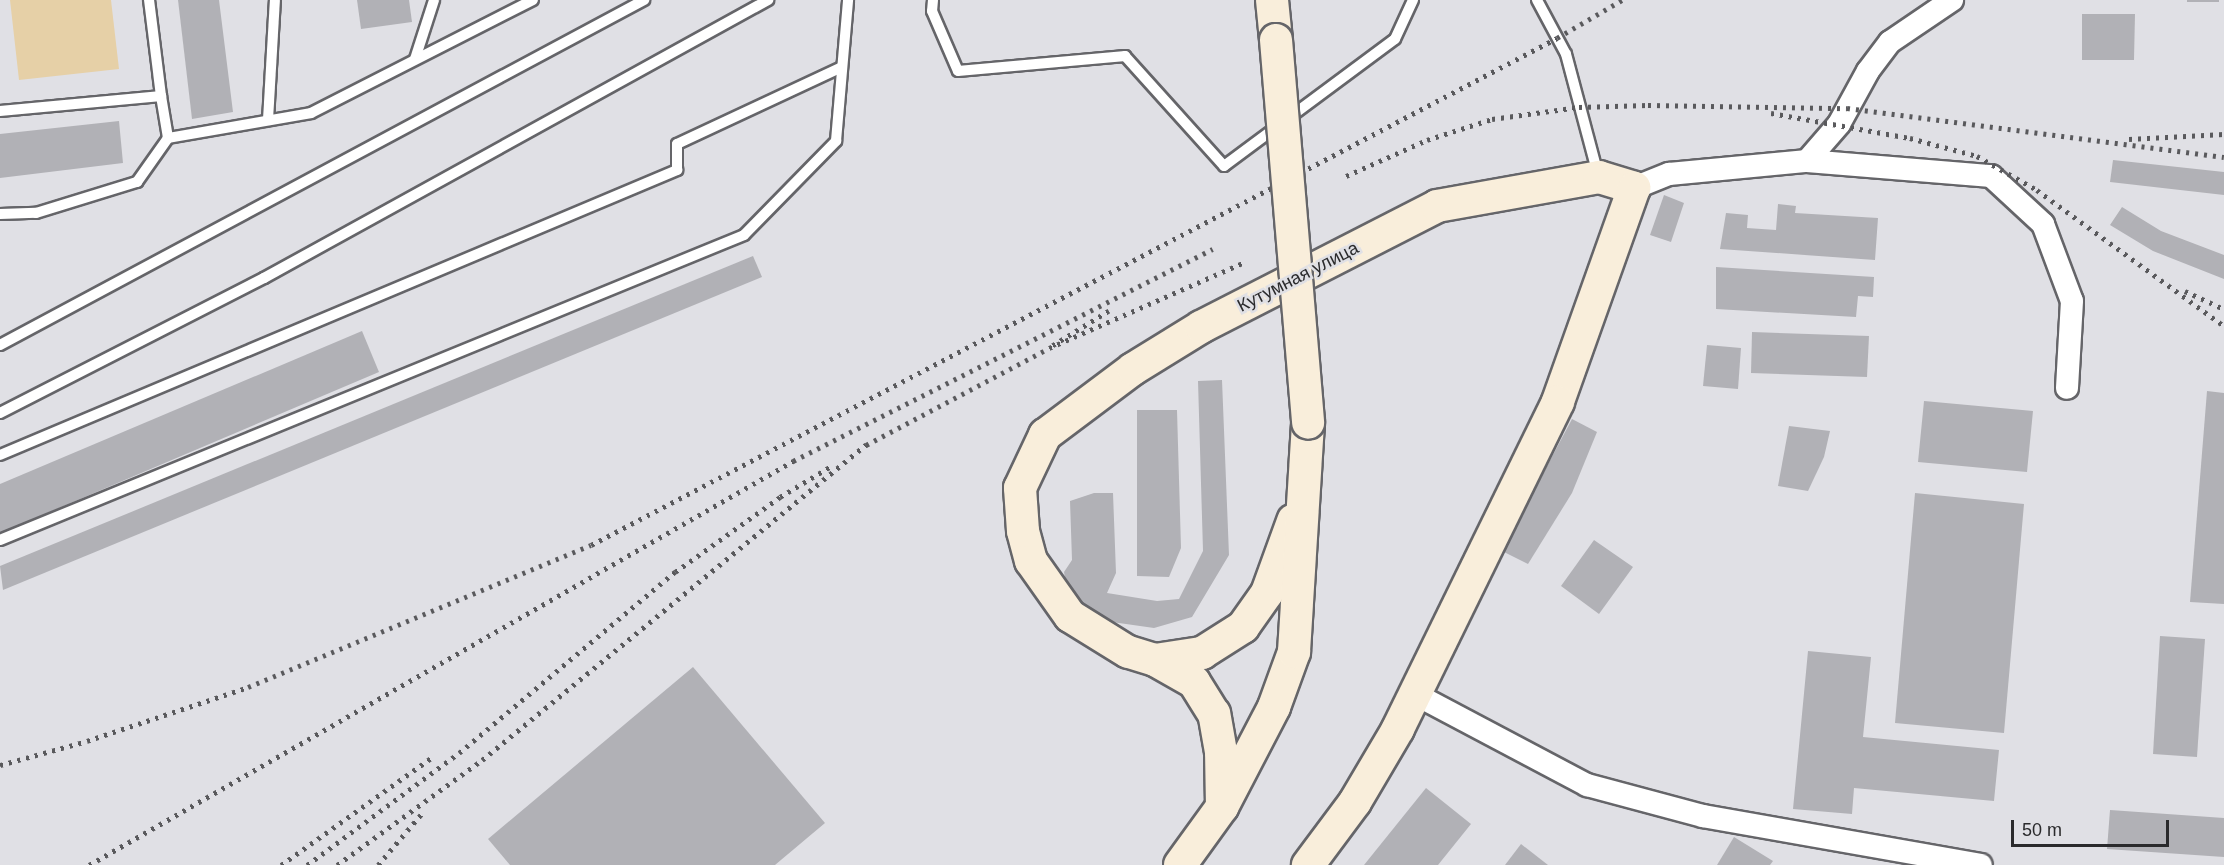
<!DOCTYPE html>
<html>
<head>
<meta charset="utf-8">
<style>
	body { margin:0 }
	#map { position:relative; width:2224px; height:865px; overflow:hidden; background:#e0e0e5; font-family:Arial,sans-serif }
	div>[style] { position:absolute }
	.green>* { inset:0; background:#e6d0a7 }
	.building>* { inset:0; background:#b1b1b6 }
	.roads { filter:drop-shadow(2px 0 #656569) drop-shadow(-2px 0 #656569) drop-shadow(0 2px #656569) drop-shadow(0 -2px #656569) }
	.lane>* { height:10px; margin:-5px; padding:0 5px; transform-origin:5px; border-radius:5px; background:#fff }
	.street>* { height:22px; margin:-11px; padding:0 11px; transform-origin:11px; border-radius:11px; background:#fff }
	.secondary>* { height:32px; margin:-16px; padding:0 16px; transform-origin:16px; border-radius:16px; background:#f9eedb }
	.rail>* { height:4.5px; margin-top:-2.25px; transform-origin:0; background:repeating-linear-gradient(90deg,#59595c 0 3px,transparent 0 9px) }
	.bridges { filter:drop-shadow(2px 0 #656569) drop-shadow(-2px 0 #656569) drop-shadow(0 2px #656569) drop-shadow(0 -2px #656569) }
	.secondary-bridge>* { height:32px; margin:-16px; padding:0 16px; transform-origin:16px; border-radius:16px; background:#f9eedb }
	span { translate:-50% -50%; white-space:nowrap; text-align:center; line-height:1.15; -webkit-text-stroke:5px #e0e0e5; paint-order:stroke }
	.street-label { font-size:18px; color:#2a2a2c }
	.scale { position:absolute; left:2011px; top:820px; width:158px; height:27px; box-sizing:border-box; border:3px solid #2a2a2c; border-top:0; padding-left:8px; font-size:18px; line-height:21px; white-space:nowrap; color:#2a2a2c; -webkit-text-stroke:4px #e0e0e5; paint-order:stroke }
</style>
</head>
<body>
<div id="map">
	<div class="green">
		<i style="clip-path:polygon(10px 0,111px 0,119px 69px,19px 80px)"></i>
	</div>
	<div class="building">
		<i style="clip-path:polygon(178px 0,219px 0,233px 112px,192px 119px)"></i>
		<i style="clip-path:polygon(357px 0,409px 0,412px 22px,361px 29px)"></i>
		<i style="clip-path:polygon(2187px 0,2219px 0,2219px 2px,2187px 2px)"></i>
		<i style="clip-path:polygon(2082px 14px,2135px 14px,2134px 60px,2082px 60px)"></i>
		<i style="clip-path:polygon(119px 121px,123px 163px,0 178px,0 134px)"></i>
		<i style="clip-path:polygon(2113px 160px,2224px 172px,2224px 195px,2110px 182px)"></i>
		<i style="clip-path:polygon(1664px 195px,1684px 203px,1671px 242px,1650px 235px)"></i>
		<i style="clip-path:polygon(1778px 204px,1796px 206px,1795px 213px,1878px 218px,1875px 260px,1720px 249px,1726px 213px,1748px 215px,1747px 228px,1776px 230px)"></i>
		<i style="clip-path:polygon(2122px 207px,2161px 231px,2224px 255px,2224px 279px,2153px 251px,2110px 225px)"></i>
		<i style="clip-path:polygon(753px 256px,762px 277px,3px 590px,0 566px)"></i>
		<i style="clip-path:polygon(1716px 267px,1874px 277px,1873px 297px,1858px 296px,1856px 317px,1716px 309px)"></i>
		<i style="clip-path:polygon(362px 331px,379px 372px,0 533px,0 484px)"></i>
		<i style="clip-path:polygon(1752px 332px,1869px 336px,1867px 377px,1751px 373px)"></i>
		<i style="clip-path:polygon(1707px 345px,1741px 348px,1738px 389px,1703px 386px)"></i>
		<i style="clip-path:polygon(1222px 380px,1229px 555px,1192px 617px,1154px 628px,1112px 622px,1068px 597px,1064px 572px,1072px 560px,1070px 501px,1094px 493px,1113px 493px,1116px 573px,1107px 593px,1157px 601px,1179px 599px,1203px 551px,1198px 381px)"></i>
		<i style="clip-path:polygon(2207px 391px,2224px 393px,2224px 604px,2190px 602px)"></i>
		<i style="clip-path:polygon(1924px 401px,2033px 411px,2027px 472px,1918px 462px)"></i>
		<i style="clip-path:polygon(1137px 410px,1177px 410px,1181px 548px,1169px 577px,1137px 576px)"></i>
		<i style="clip-path:polygon(1572px 419px,1597px 432px,1572px 493px,1528px 564px,1502px 551px)"></i>
		<i style="clip-path:polygon(1789px 426px,1830px 431px,1824px 457px,1808px 491px,1778px 486px)"></i>
		<i style="clip-path:polygon(1915px 493px,2024px 504px,2004px 733px,1895px 723px)"></i>
		<i style="clip-path:polygon(1594px 540px,1633px 567px,1599px 614px,1561px 586px)"></i>
		<i style="clip-path:polygon(2160px 636px,2205px 639px,2197px 757px,2153px 754px)"></i>
		<i style="clip-path:polygon(1808px 651px,1871px 657px,1863px 737px,1999px 750px,1994px 801px,1854px 788px,1852px 814px,1793px 809px)"></i>
		<i style="clip-path:polygon(693px 667px,825px 823px,775px 865px,510px 865px,488px 839px)"></i>
		<i style="clip-path:polygon(1426px 788px,1471px 824px,1438px 865px,1364px 865px)"></i>
		<i style="clip-path:polygon(2110px 810px,2224px 818px,2224px 857px,2107px 849px)"></i>
		<i style="clip-path:polygon(1734px 837px,1773px 861px,1770px 865px,1717px 865px)"></i>
		<i style="clip-path:polygon(1521px 844px,1548px 865px,1505px 865px)"></i>
	</div>
	<div class="roads">
		<div class="lane">
			<i style="left:933px;top:0;width:11px;rotate:95deg"></i>
			<i style="left:932px;top:11px;width:65px;rotate:66.6deg"></i>
			<i style="left:958px;top:71px;width:168px;rotate:-5.1deg"></i>
			<i style="left:1125px;top:56px;width:148px;rotate:48deg"></i>
			<i style="left:1224px;top:166px;width:213px;rotate:-36.6deg"></i>
			<i style="left:1395px;top:39px;width:43px;rotate:-65.2deg"></i>
			<i style="left:1537px;top:0;width:61px;rotate:61.8deg"></i>
			<i style="left:1566px;top:54px;width:124px;rotate:75.1deg"></i>
			<i style="left:415px;top:59px;width:62px;rotate:-72.1deg"></i>
			<i style="left:161px;top:96px;width:43px;rotate:80.5deg"></i>
			<i style="left:0;top:111px;width:162px;rotate:-5.3deg"></i>
			<i style="left:161px;top:96px;width:97px;rotate:-97.1deg"></i>
			<i style="left:268px;top:120px;width:120px;rotate:-86.7deg"></i>
			<i style="left:0;top:214px;width:36px;rotate:-2deg"></i>
			<i style="left:36px;top:213px;width:106px;rotate:-17.1deg"></i>
			<i style="left:137px;top:182px;width:54px;rotate:-54.8deg"></i>
			<i style="left:168px;top:138px;width:145px;rotate:-9.9deg"></i>
			<i style="left:311px;top:113px;width:249px;rotate:-27deg"></i>
			<i style="left:0;top:345px;width:731px;rotate:-28.18deg"></i>
			<i style="left:0;top:413px;width:297px;rotate:-27.1deg"></i>
			<i style="left:264px;top:278px;width:576px;rotate:-28.88deg"></i>
			<i style="left:0;top:455px;width:735px;rotate:-22.83deg"></i>
			<i style="left:677px;top:170px;width:26px;rotate:-90deg"></i>
			<i style="left:677px;top:144px;width:182px;rotate:-25deg"></i>
			<i style="left:0;top:540px;width:804px;rotate:-22.29deg"></i>
			<i style="left:744px;top:235px;width:132px;rotate:-45.6deg"></i>
			<i style="left:836px;top:141px;width:142px;rotate:-85.1deg"></i>
		</div>
		<div class="street">
			<i style="left:1807px;top:161px;width:185px;rotate:4.7deg"></i>
			<i style="left:1991px;top:176px;width:71px;rotate:42.7deg"></i>
			<i style="left:2043px;top:224px;width:82px;rotate:69.4deg"></i>
			<i style="left:2072px;top:301px;width:87px;rotate:93.3deg"></i>
			<i style="left:1634px;top:188px;width:38px;rotate:-22deg"></i>
			<i style="left:1669px;top:174px;width:139px;rotate:-5.4deg"></i>
			<i style="left:1807px;top:161px;width:49px;rotate:-49.1deg"></i>
			<i style="left:1839px;top:124px;width:60px;rotate:-61.3deg"></i>
			<i style="left:1868px;top:71px;width:36px;rotate:-53deg"></i>
			<i style="left:1890px;top:42px;width:75px;rotate:-34.1deg"></i>
			<i style="left:1415px;top:694px;width:195px;rotate:27.9deg"></i>
			<i style="left:1587px;top:785px;width:120px;rotate:15deg"></i>
			<i style="left:1703px;top:816px;width:282px;rotate:10deg"></i>
		</div>
		<div class="secondary">
			<i style="left:1272px;top:0;width:40px;rotate:84.3deg"></i>
			<i style="left:1155px;top:660px;width:48px;rotate:-8.5deg"></i>
			<i style="left:1202px;top:653px;width:49px;rotate:-32.4deg"></i>
			<i style="left:1243px;top:627px;width:42px;rotate:-54.8deg"></i>
			<i style="left:1267px;top:593px;width:77px;rotate:-70.1deg"></i>
			<i style="left:1222px;top:807px;width:55px;rotate:-91deg"></i>
			<i style="left:1221px;top:752px;width:39px;rotate:-100deg"></i>
			<i style="left:1214px;top:714px;width:38px;rotate:-122deg"></i>
			<i style="left:1194px;top:682px;width:45px;rotate:-150.6deg"></i>
			<i style="left:1155px;top:660px;width:28px;rotate:-163deg"></i>
			<i style="left:1128px;top:652px;width:68px;rotate:-148.2deg"></i>
			<i style="left:1070px;top:616px;width:67px;rotate:-125.3deg"></i>
			<i style="left:1031px;top:561px;width:31px;rotate:-105deg"></i>
			<i style="left:1023px;top:531px;width:43px;rotate:-94deg"></i>
			<i style="left:1020px;top:488px;width:59px;rotate:-64.7deg"></i>
			<i style="left:1045px;top:435px;width:110px;rotate:-36.9deg"></i>
			<i style="left:1133px;top:369px;width:80px;rotate:-31.7deg"></i>
			<i style="left:1201px;top:327px;width:265px;rotate:-27.1deg"></i>
			<i style="left:1437px;top:206px;width:165px;rotate:-10.1deg"></i>
			<i style="left:1599px;top:177px;width:37px;rotate:17deg"></i>
			<i style="left:1634px;top:188px;width:227px;rotate:109.6deg"></i>
			<i style="left:1558px;top:402px;width:364px;rotate:116.1deg"></i>
			<i style="left:1398px;top:729px;width:85px;rotate:120.5deg"></i>
			<i style="left:1355px;top:802px;width:79px;rotate:126.7deg"></i>
			<i style="left:1180px;top:865px;width:72px;rotate:-54.1deg"></i>
			<i style="left:1222px;top:807px;width:113px;rotate:-62.5deg"></i>
			<i style="left:1274px;top:707px;width:59px;rotate:-70deg"></i>
			<i style="left:1294px;top:652px;width:229px;rotate:-86.5deg"></i>
		</div>
	</div>
	<div class="rail">
		<i style="left:1771px;top:113px;width:141px;rotate:10.2deg"></i>
		<i style="left:1910px;top:138px;width:69px;rotate:15deg"></i>
		<i style="left:1977px;top:156px;width:69px;rotate:29.5deg"></i>
		<i style="left:2037px;top:190px;width:231px;rotate:36deg"></i>
		<i style="left:2129px;top:139px;width:95px;rotate:-3deg"></i>
		<i style="left:1346px;top:176px;width:89px;rotate:-24deg"></i>
		<i style="left:1427px;top:140px;width:68px;rotate:-17.9deg"></i>
		<i style="left:1492px;top:119px;width:88px;rotate:-7.9deg"></i>
		<i style="left:1579px;top:107px;width:69px;rotate:-1.7deg"></i>
		<i style="left:1648px;top:105px;width:199px;rotate:0.9deg"></i>
		<i style="left:1847px;top:108px;width:380px;rotate:7.4deg"></i>
		<i style="left:2185px;top:291px;width:43px;rotate:24.8deg"></i>
		<i style="left:1109px;top:311px;width:70px;rotate:148.3deg"></i>
		<i style="left:1049px;top:348px;width:212px;rotate:-23.7deg"></i>
		<i style="left:0;top:765px;width:90px;rotate:-15.4deg"></i>
		<i style="left:87px;top:741px;width:170px;rotate:-18.5deg"></i>
		<i style="left:248px;top:687px;width:371px;rotate:-22.5deg"></i>
		<i style="left:591px;top:545px;width:1091px;rotate:-27.69deg"></i>
		<i style="left:1557px;top:38px;width:75px;rotate:-30.3deg"></i>
		<i style="left:89px;top:865px;width:812px;rotate:-29.85deg"></i>
		<i style="left:793px;top:461px;width:470px;rotate:-26.8deg"></i>
		<i style="left:281px;top:865px;width:184px;rotate:-35.5deg"></i>
		<i style="left:307px;top:865px;width:189px;rotate:-36.4deg"></i>
		<i style="left:459px;top:753px;width:282px;rotate:-40deg"></i>
		<i style="left:675px;top:572px;width:129px;rotate:-35.5deg"></i>
		<i style="left:780px;top:497px;width:62px;rotate:-31.1deg"></i>
		<i style="left:337px;top:865px;width:179px;rotate:-35.9deg"></i>
		<i style="left:482px;top:760px;width:497px;rotate:-39.4deg"></i>
		<i style="left:866px;top:445px;width:207px;rotate:-27.9deg"></i>
		<i style="left:378px;top:865px;width:70px;rotate:-49.7deg"></i>
	</div>
	<div class="bridges">
		<div class="secondary-bridge">
			<i style="left:1276px;top:40px;width:384px;rotate:85.2deg"></i>
		</div>
	</div>
	<div class="street-label">
		<span style="left:1298px;top:277px;rotate:-27deg">Кутумная улица</span>
	</div>
	<div class="scale">50 m</div>
</div>
</body>
</html>
